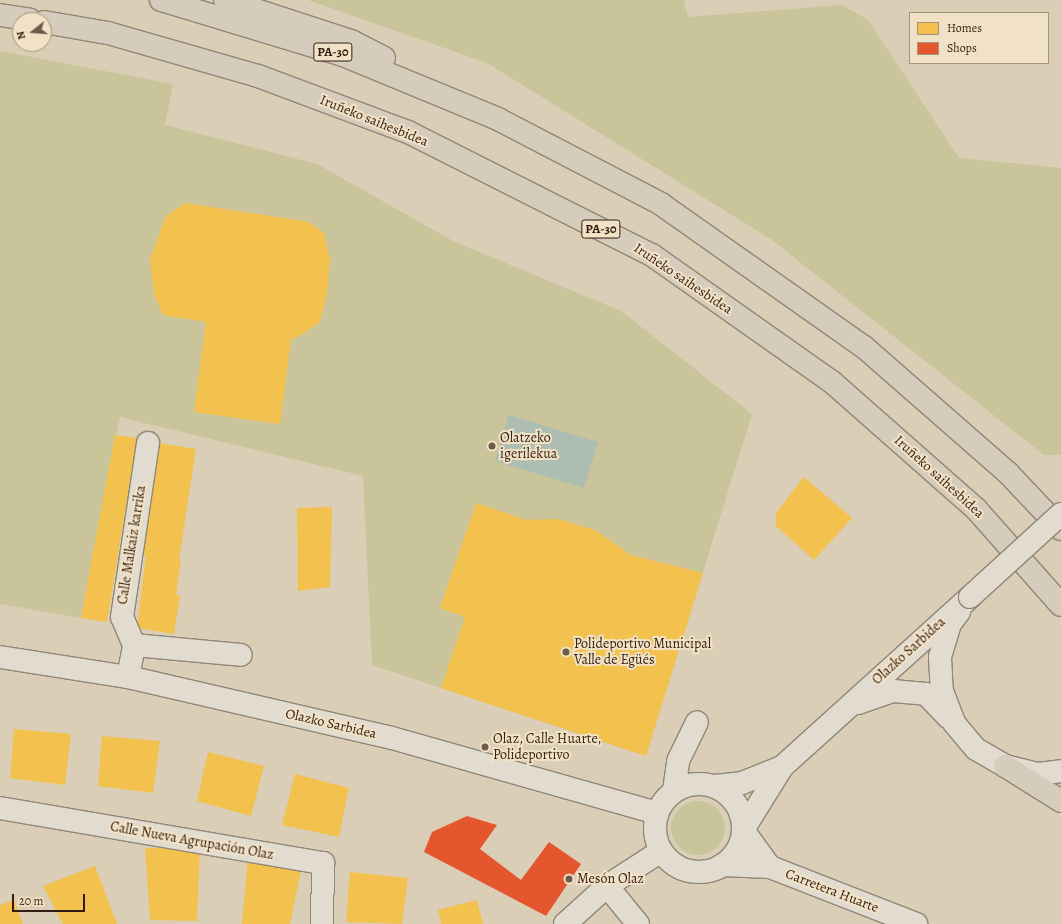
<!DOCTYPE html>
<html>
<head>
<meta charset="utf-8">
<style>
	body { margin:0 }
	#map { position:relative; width:1061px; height:924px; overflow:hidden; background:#dbceb6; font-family:Alegreya,serif }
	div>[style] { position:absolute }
	.green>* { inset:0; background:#c9c49a }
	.round { border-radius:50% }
	.water>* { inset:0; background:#aebdb2 }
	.homes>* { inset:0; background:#f2c14e }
	.shops>* { inset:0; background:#e4572e }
	.roads { filter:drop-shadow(1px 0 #908677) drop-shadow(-1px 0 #908677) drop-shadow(0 1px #908677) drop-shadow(0 -1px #908677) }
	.minor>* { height:22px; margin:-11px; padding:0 11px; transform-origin:11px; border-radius:11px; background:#e2dcd0 }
	.minor>.ring { margin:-11px; padding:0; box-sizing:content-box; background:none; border:22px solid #e2dcd0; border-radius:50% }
	.highway>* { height:22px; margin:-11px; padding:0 11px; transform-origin:11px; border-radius:11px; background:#d6ccbb }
	.bridges { filter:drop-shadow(1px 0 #908677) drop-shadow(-1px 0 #908677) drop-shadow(0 1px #908677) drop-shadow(0 -1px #908677) }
	.minor-bridge>* { height:22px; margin:-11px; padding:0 11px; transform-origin:11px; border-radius:11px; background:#e2dcd0 }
	.dots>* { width:11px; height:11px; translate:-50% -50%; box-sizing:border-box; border:2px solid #f1e2c6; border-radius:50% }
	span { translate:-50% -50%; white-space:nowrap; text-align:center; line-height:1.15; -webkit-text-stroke:4px #f1e2c6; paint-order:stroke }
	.shield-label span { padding:1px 3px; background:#f1e2c6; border:1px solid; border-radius:3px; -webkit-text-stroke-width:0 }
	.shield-label { font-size:13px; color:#331c11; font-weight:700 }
	.street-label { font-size:14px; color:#331c11 }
	.poi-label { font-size:14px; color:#331c11 }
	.left { translate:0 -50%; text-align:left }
	.legend { position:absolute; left:909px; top:12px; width:140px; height:52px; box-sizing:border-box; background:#f1e2c6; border:1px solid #a5937e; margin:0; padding:5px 7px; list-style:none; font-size:12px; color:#331c11 }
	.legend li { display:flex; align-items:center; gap:8px; height:20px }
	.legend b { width:20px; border:1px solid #a5937e }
	.north { position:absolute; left:12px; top:12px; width:40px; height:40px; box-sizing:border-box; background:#f1e2c6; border:1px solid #a5937e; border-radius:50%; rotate:253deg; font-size:11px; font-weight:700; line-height:16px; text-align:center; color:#331c11 }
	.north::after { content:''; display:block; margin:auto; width:14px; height:18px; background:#6e5a4b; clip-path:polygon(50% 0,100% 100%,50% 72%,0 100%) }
	.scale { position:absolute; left:12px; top:894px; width:73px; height:18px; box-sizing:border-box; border:2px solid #331c11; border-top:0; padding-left:5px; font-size:12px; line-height:14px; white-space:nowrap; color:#331c11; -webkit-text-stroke:3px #f1e2c6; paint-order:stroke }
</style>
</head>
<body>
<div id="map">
	<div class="green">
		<i style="clip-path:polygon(308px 0,684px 0,688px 17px,842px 5px,868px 20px,959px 158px,1061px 168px,1061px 455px,1044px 455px,772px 240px,487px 63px)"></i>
		<i style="clip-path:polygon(0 51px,173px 84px,165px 125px,317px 164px,453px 241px,621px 311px,752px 414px,646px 756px,372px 665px,363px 476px,120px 417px,81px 618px,0 604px)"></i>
		<i class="round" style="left:671px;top:801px;width:54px;height:54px"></i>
	</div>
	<div class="water">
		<i style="clip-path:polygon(509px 415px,598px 442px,584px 488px,495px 461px)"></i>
	</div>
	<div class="homes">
		<i style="clip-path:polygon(185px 203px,309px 222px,324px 233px,330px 260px,327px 293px,320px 322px,298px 337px,291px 339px,280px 424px,194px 412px,206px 322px,163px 315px,154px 294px,150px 259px,166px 216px)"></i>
		<i style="clip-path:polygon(115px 435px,137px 438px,107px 622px,81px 618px)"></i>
		<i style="clip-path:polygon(158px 443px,196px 449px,179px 560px,181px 560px,176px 595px,180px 595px,174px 634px,137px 628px,146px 555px,142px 554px)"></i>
		<i style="clip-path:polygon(804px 477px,852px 518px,814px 560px,776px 526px,776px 513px)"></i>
		<i style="clip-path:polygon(476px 503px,526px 520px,559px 519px,595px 530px,631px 555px,703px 573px,646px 756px,441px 688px,465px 617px,440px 608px)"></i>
		<i style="clip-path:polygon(332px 507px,330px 587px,298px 591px,297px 508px)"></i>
		<i style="clip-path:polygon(14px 729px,71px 734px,65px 785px,10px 778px)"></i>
		<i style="clip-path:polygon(102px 736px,160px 741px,153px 793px,98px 786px)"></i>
		<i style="clip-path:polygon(208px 752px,264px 766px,251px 816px,197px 801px)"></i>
		<i style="clip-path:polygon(295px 774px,349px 788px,339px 837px,282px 825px)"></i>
		<i style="clip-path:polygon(145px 848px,200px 849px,197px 921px,150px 920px)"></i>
		<i style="clip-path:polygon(248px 855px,302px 866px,290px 924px,242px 924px)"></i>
		<i style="clip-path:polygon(95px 866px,117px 924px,63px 924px,43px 886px)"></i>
		<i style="clip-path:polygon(350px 872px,408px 878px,402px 924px,346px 922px)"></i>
		<i style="clip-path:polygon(14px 900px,23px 924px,0 924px,0 905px)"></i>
		<i style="clip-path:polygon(477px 900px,483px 924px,441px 924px,438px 910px)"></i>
	</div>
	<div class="shops">
		<i style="clip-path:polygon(467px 816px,497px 825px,480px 849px,521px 880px,549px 842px,581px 864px,546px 916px,424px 852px,432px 832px)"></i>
	</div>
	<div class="roads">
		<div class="minor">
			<i style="left:959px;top:612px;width:15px;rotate:127deg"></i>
			<i style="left:950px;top:624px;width:34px;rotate:107deg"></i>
			<i style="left:940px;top:657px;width:34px;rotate:87deg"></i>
			<i style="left:942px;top:691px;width:34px;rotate:69deg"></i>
			<i style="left:954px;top:723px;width:34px;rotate:50deg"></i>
			<i style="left:976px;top:749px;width:34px;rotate:30deg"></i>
			<i style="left:1005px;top:766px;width:34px;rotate:14deg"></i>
			<i style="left:1038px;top:774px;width:23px;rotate:-7deg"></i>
			<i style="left:134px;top:645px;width:107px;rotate:5.3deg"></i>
			<i style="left:0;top:657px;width:130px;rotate:8.9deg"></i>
			<i style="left:128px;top:677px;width:271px;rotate:13deg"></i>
			<i style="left:392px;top:738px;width:275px;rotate:15.8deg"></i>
			<i style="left:128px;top:677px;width:33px;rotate:-79deg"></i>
			<i style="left:134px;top:645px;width:30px;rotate:-113deg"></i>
			<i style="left:122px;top:617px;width:176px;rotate:-81.5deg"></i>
			<i style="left:858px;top:703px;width:37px;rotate:-19deg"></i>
			<i style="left:893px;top:691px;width:33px;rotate:5deg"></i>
			<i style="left:926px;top:694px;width:32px;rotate:46deg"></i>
			<i class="ring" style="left:655px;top:784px;width:66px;height:66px"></i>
			<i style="left:714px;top:786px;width:28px;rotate:-6deg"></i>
			<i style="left:742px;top:783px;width:43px;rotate:-21.8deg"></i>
			<i style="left:674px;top:791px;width:30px;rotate:-82deg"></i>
			<i style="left:678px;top:761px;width:43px;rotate:-64deg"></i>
			<i style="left:0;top:808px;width:328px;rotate:9.7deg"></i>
			<i style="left:323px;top:863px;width:61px;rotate:90.9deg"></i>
			<i style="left:743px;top:830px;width:74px;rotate:-58.2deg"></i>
			<i style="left:782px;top:767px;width:253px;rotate:-42.1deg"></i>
			<i style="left:743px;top:830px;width:46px;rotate:53.9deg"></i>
			<i style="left:722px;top:865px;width:48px;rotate:2.4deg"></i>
			<i style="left:770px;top:867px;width:157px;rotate:21.3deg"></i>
			<i style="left:607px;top:886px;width:49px;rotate:50.8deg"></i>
			<i style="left:565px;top:924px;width:57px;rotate:-42.1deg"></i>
			<i style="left:607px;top:886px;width:64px;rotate:-32.9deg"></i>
		</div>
		<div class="highway">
			<i style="left:161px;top:0;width:190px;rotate:16.8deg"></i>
			<i style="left:343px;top:55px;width:168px;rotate:22.4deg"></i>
			<i style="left:498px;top:119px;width:184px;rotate:27.5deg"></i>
			<i style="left:661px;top:204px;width:248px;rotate:35.2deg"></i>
			<i style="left:864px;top:347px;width:191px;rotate:41.2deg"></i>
			<i style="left:1008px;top:473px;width:77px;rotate:46.6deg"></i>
			<i style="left:225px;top:0;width:133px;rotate:18deg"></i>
			<i style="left:351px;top:41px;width:37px;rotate:27deg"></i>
			<i style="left:0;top:15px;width:30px;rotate:9deg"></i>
			<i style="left:44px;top:22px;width:65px;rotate:9.8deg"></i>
			<i style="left:108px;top:33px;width:156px;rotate:16deg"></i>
			<i style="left:258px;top:76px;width:160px;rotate:20.5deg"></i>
			<i style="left:408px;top:132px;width:273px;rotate:26.8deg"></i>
			<i style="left:652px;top:255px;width:220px;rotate:35.2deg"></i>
			<i style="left:832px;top:382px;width:192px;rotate:41.4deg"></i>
			<i style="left:976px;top:509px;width:128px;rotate:48.5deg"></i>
			<i style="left:1005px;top:766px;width:66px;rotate:32deg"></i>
		</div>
	</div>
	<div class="bridges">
		<div class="minor-bridge">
			<i style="left:970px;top:597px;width:123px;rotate:-42.4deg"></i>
		</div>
	</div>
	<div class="dots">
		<i style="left:492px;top:446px;background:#6e5a4b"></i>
		<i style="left:566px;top:652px;background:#6e5a4b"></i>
		<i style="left:485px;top:747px;background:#6e5a4b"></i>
		<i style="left:569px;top:879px;background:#6e5a4b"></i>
	</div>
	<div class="shield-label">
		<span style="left:333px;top:52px">PA-30</span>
		<span style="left:601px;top:229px">PA-30</span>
	</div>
	<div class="street-label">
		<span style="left:374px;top:121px;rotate:22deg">Iruñeko saihesbidea</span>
		<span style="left:683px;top:279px;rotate:34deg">Iruñeko saihesbidea</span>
		<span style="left:939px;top:477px;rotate:42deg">Iruñeko saihesbidea</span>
		<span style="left:132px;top:545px;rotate:-81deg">Calle Malkaiz karrika</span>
		<span style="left:909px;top:651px;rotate:-42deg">Olazko Sarbidea</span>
		<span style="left:331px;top:724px;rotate:13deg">Olazko Sarbidea</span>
		<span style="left:192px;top:841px;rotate:10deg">Calle Nueva Agrupación Olaz</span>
		<span style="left:832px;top:891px;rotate:21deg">Carretera Huarte</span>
	</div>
	<div class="poi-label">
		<span class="left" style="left:500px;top:446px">Olatzeko<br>igerilekua</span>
		<span class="left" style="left:574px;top:652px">Polideportivo Municipal<br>Valle de Egüés</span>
		<span class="left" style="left:493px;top:747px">Olaz, Calle Huarte,<br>Polideportivo</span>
		<span class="left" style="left:577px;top:879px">Mesón Olaz</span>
	</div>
	<ul class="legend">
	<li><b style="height:11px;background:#f2c14e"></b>Homes</li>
	<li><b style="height:11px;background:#e4572e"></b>Shops</li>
	</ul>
	<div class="north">N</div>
	<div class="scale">20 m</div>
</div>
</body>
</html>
